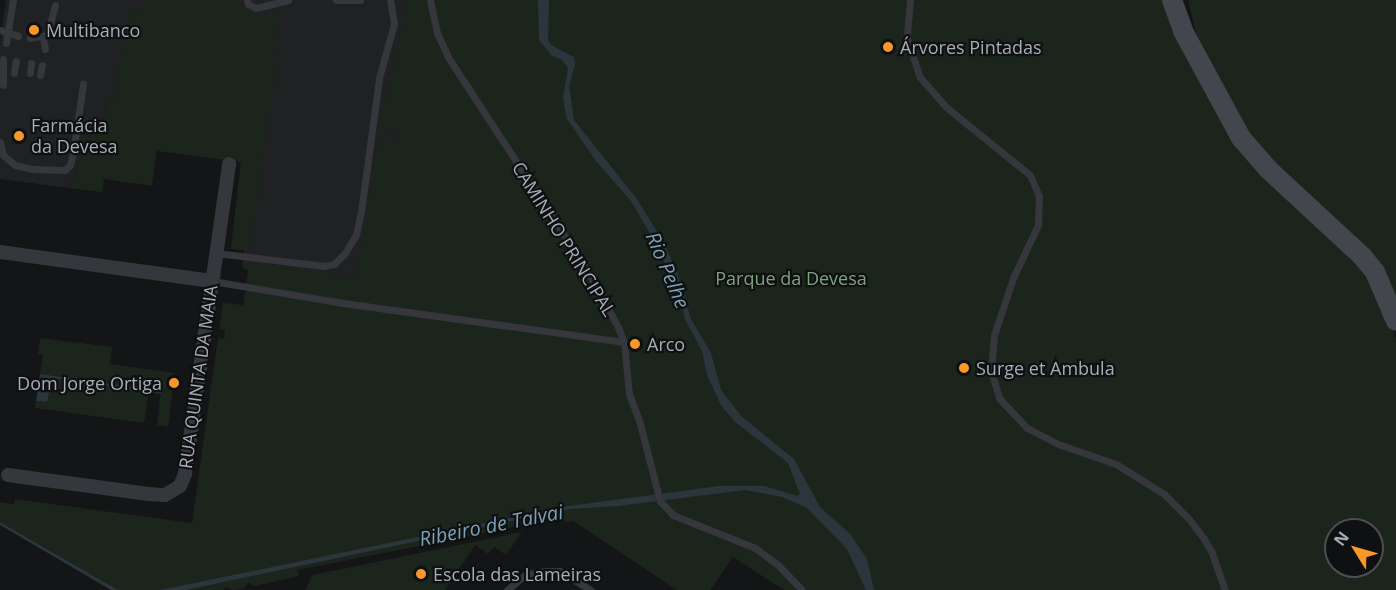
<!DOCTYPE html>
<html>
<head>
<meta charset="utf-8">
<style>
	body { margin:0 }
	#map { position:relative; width:1396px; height:590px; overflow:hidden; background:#141516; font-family:"Open Sans",sans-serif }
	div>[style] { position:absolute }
	.built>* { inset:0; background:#202123 }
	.green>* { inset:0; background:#1c251c }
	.water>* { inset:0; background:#2a363b }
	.lane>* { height:7px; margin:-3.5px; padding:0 3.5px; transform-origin:3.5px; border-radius:3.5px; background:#35373c }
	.street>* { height:14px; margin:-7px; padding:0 7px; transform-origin:7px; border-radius:7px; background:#35373c }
	.secondary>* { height:20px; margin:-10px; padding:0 10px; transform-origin:10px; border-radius:10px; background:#43464c }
	.dots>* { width:16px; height:16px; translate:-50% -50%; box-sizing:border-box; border:3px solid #0f1011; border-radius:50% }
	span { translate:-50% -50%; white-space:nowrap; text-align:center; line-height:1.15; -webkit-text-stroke:4.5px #0f1011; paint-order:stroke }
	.poi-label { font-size:18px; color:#a6adb7 }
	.left { translate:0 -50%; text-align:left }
	.right { translate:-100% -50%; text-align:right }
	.street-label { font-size:18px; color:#a6adb7 }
	.park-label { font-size:18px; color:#7fa37c }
	.water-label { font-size:20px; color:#7ba1b4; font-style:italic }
	.north { position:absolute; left:1324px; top:518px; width:60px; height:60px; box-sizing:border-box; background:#0f1011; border:2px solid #4b4f53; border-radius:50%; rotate:307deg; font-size:16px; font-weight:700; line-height:24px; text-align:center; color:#a6adb7 }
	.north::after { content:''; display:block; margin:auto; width:21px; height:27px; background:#f9972a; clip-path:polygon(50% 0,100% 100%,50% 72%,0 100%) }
</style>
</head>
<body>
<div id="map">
	<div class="built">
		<i style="clip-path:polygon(6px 0,417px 0,510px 313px,242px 268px,244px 250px,231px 249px,254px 44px,122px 63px,112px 101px,106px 103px,105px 115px,90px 136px,69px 188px,0 179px,0 43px)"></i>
	</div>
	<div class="green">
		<i style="clip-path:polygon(145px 0,237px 0,244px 9px,260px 16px,279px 9px,271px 67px,276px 68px,250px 249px,231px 249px,241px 162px,157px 151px,152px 186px,104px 179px,102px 192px,69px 188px,90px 136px,105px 115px,106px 103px,112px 101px,131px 10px,143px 11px)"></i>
		<i style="clip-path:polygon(evenodd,404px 0,1164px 0,1237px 144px,1361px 265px,1380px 297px,1396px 339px,1396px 590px,784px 590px,733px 557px,710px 590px,677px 590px,573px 521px,565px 522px,563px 517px,298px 570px,299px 576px,255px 586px,248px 582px,244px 588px,233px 590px,226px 587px,223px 590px,186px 590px,562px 511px,570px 509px,569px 507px,160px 590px,118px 590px,0 522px,0 502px,14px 504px,15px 499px,192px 523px,218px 338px,224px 339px,225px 330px,219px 329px,223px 303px,243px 305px,248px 270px,242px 268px,243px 262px,326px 272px,332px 276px,356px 280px,378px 141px,397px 144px,399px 130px,379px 129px,403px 24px,404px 0,1336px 530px,1372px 530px,1372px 566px,1336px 566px,1336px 530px)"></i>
		<i style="clip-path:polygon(1188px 0,1396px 0,1396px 303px,1247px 132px,1199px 44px)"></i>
		<i style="clip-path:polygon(40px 338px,112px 347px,110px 364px,175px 373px,168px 427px,157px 425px,161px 391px,40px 374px,43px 355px,38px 354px)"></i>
		<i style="clip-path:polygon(51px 378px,149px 392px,144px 423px,35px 408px,36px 401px,47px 402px)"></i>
		<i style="clip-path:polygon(522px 532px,506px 555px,494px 547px,488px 554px,475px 545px,445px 590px,305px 590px,313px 575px,317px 574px)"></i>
	</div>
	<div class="water">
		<i style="clip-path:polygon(538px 0,549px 0,548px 40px,551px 45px,574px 57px,575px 64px,569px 86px,574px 120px,637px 199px,665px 245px,678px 275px,691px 319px,711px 353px,721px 390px,742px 417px,794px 459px,820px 507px,850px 534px,867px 559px,874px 590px,866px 590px,847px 549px,807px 508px,782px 497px,745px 490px,618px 506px,570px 509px,186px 590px,160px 590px,569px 506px,719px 486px,764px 486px,797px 496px,800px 494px,788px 463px,734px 421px,721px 405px,707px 375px,702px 351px,685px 319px,680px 296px,659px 249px,631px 201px,596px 161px,567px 119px,563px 98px,568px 68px,562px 60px,552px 56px,539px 40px)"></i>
		<i style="clip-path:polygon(40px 374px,162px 391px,161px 394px,52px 378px,47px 402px,36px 401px)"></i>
		<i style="clip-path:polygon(0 522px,118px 590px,111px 590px,0 525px)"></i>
	</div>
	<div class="lane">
		<i style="left:247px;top:0;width:4px;rotate:76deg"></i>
		<i style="left:248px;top:4px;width:9px;rotate:27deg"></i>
		<i style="left:256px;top:8px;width:33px;rotate:-14deg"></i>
		<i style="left:336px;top:0;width:24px"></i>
		<i style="left:430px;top:0;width:34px;rotate:78deg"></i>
		<i style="left:437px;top:33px;width:26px;rotate:65deg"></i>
		<i style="left:448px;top:57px;width:257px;rotate:56.9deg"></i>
		<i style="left:588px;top:272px;width:63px;rotate:61.4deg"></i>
		<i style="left:618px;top:327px;width:16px;rotate:68deg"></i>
		<i style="left:624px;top:342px;width:52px;rotate:84.5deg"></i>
		<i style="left:629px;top:394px;width:28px;rotate:69deg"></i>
		<i style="left:639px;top:420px;width:84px;rotate:75.5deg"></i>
		<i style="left:660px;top:501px;width:19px;rotate:47deg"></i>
		<i style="left:673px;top:515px;width:88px;rotate:21.9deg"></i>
		<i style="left:755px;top:548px;width:29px;rotate:36deg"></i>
		<i style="left:778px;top:565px;width:35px;rotate:46deg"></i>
		<i style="left:910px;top:0;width:38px;rotate:95deg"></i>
		<i style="left:907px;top:38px;width:40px;rotate:72deg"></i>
		<i style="left:919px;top:76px;width:41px;rotate:48.9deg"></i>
		<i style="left:946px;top:107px;width:108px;rotate:39deg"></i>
		<i style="left:1030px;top:175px;width:23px;rotate:67deg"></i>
		<i style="left:1039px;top:196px;width:29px;rotate:92deg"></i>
		<i style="left:1038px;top:225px;width:59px;rotate:115.3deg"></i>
		<i style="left:1013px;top:278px;width:60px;rotate:108.4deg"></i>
		<i style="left:994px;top:335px;width:36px;rotate:95deg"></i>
		<i style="left:991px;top:371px;width:28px;rotate:73deg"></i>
		<i style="left:999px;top:398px;width:41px;rotate:47deg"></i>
		<i style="left:1027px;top:428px;width:38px;rotate:27deg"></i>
		<i style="left:1061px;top:445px;width:58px;rotate:19.1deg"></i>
		<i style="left:1116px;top:464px;width:57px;rotate:32deg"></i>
		<i style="left:1164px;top:494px;width:35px;rotate:45deg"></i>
		<i style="left:1189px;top:519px;width:25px;rotate:53deg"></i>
		<i style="left:1204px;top:539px;width:16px;rotate:60deg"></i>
		<i style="left:1212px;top:553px;width:39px;rotate:71deg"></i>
		<i style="left:0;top:30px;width:19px;rotate:18deg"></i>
		<i style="left:43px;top:37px;width:12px;rotate:81deg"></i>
		<i style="left:30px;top:38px;width:17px;rotate:-10deg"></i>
		<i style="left:47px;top:35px;width:31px;rotate:-75deg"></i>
		<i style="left:6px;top:43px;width:44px;rotate:-80.8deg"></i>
		<i style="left:3px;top:59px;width:26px;rotate:90deg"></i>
		<i style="left:14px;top:73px;width:12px;rotate:-81deg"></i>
		<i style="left:30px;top:73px;width:10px;rotate:-84deg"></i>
		<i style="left:40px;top:75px;width:10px;rotate:-79deg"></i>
		<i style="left:0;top:142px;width:13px;rotate:77deg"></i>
		<i style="left:3px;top:155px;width:16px;rotate:40deg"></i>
		<i style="left:15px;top:165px;width:18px;rotate:13deg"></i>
		<i style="left:33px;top:169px;width:32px;rotate:2deg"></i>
		<i style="left:65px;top:170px;width:7px;rotate:-45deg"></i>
		<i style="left:70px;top:165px;width:12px;rotate:-76deg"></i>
		<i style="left:73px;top:153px;width:70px;rotate:-81.8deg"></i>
		<i style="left:216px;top:253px;width:109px;rotate:6.9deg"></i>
		<i style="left:324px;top:266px;width:10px;rotate:-11deg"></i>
		<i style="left:334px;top:264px;width:16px;rotate:-45deg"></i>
		<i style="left:345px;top:253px;width:21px;rotate:-59deg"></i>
		<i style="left:356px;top:235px;width:24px;rotate:-78deg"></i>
		<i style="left:361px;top:212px;width:135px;rotate:-82.3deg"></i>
		<i style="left:379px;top:78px;width:56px;rotate:-74.5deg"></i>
		<i style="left:394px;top:24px;width:24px;rotate:-99deg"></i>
		<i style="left:212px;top:281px;width:133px;rotate:9.5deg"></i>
		<i style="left:343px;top:303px;width:284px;rotate:7.9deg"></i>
		<i style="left:507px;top:590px;width:25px;rotate:-40deg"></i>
		<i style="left:526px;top:574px;width:18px;rotate:-9deg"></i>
		<i style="left:544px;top:571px;width:16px"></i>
		<i style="left:560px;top:571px;width:36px;rotate:32deg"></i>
	</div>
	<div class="street">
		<i style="left:0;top:252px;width:214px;rotate:7.8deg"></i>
		<i style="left:8px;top:475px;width:142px;rotate:7.7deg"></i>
		<i style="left:149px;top:494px;width:16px;rotate:4deg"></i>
		<i style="left:165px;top:495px;width:17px;rotate:-31deg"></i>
		<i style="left:180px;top:486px;width:13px;rotate:-67deg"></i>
		<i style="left:185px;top:474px;width:313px;rotate:-81.9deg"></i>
	</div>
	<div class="secondary">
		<i style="left:1172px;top:0;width:33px;rotate:70deg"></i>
		<i style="left:1183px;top:31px;width:122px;rotate:61.5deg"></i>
		<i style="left:1241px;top:138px;width:41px;rotate:48.9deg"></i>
		<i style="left:1268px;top:169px;width:128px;rotate:42.8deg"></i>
		<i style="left:1362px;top:256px;width:21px;rotate:51deg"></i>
		<i style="left:1375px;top:272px;width:53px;rotate:66.8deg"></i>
	</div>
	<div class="dots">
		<i style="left:34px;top:30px;background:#f9972a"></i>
		<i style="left:888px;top:47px;background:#f9972a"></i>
		<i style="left:19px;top:136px;background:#f9972a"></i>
		<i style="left:635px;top:344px;background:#f9972a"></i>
		<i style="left:964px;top:368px;background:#f9972a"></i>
		<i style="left:174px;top:383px;background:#f9972a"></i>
		<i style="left:421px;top:574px;background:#f9972a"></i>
	</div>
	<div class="poi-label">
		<span class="left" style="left:46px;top:30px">Multibanco</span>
		<span class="left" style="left:900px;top:47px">Árvores Pintadas</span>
		<span class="left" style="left:31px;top:136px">Farmácia<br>da Devesa</span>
		<span class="left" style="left:647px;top:344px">Arco</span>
		<span class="left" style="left:976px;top:368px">Surge et Ambula</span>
		<span class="right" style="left:162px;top:383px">Dom Jorge Ortiga</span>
		<span class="left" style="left:433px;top:574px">Escola das Lameiras</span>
	</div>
	<div class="street-label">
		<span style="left:564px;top:239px;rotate:58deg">CAMINHO PRINCIPAL</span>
		<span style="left:198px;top:377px;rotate:-82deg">RUA QUINTA DA MAIA</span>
	</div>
	<div class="park-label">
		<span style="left:791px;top:278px">Parque da Devesa</span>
	</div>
	<div class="water-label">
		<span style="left:668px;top:270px;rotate:67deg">Rio Pelhe</span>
		<span style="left:491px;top:525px;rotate:-11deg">Ribeiro de Talvai</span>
	</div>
	<div class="north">N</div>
</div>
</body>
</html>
